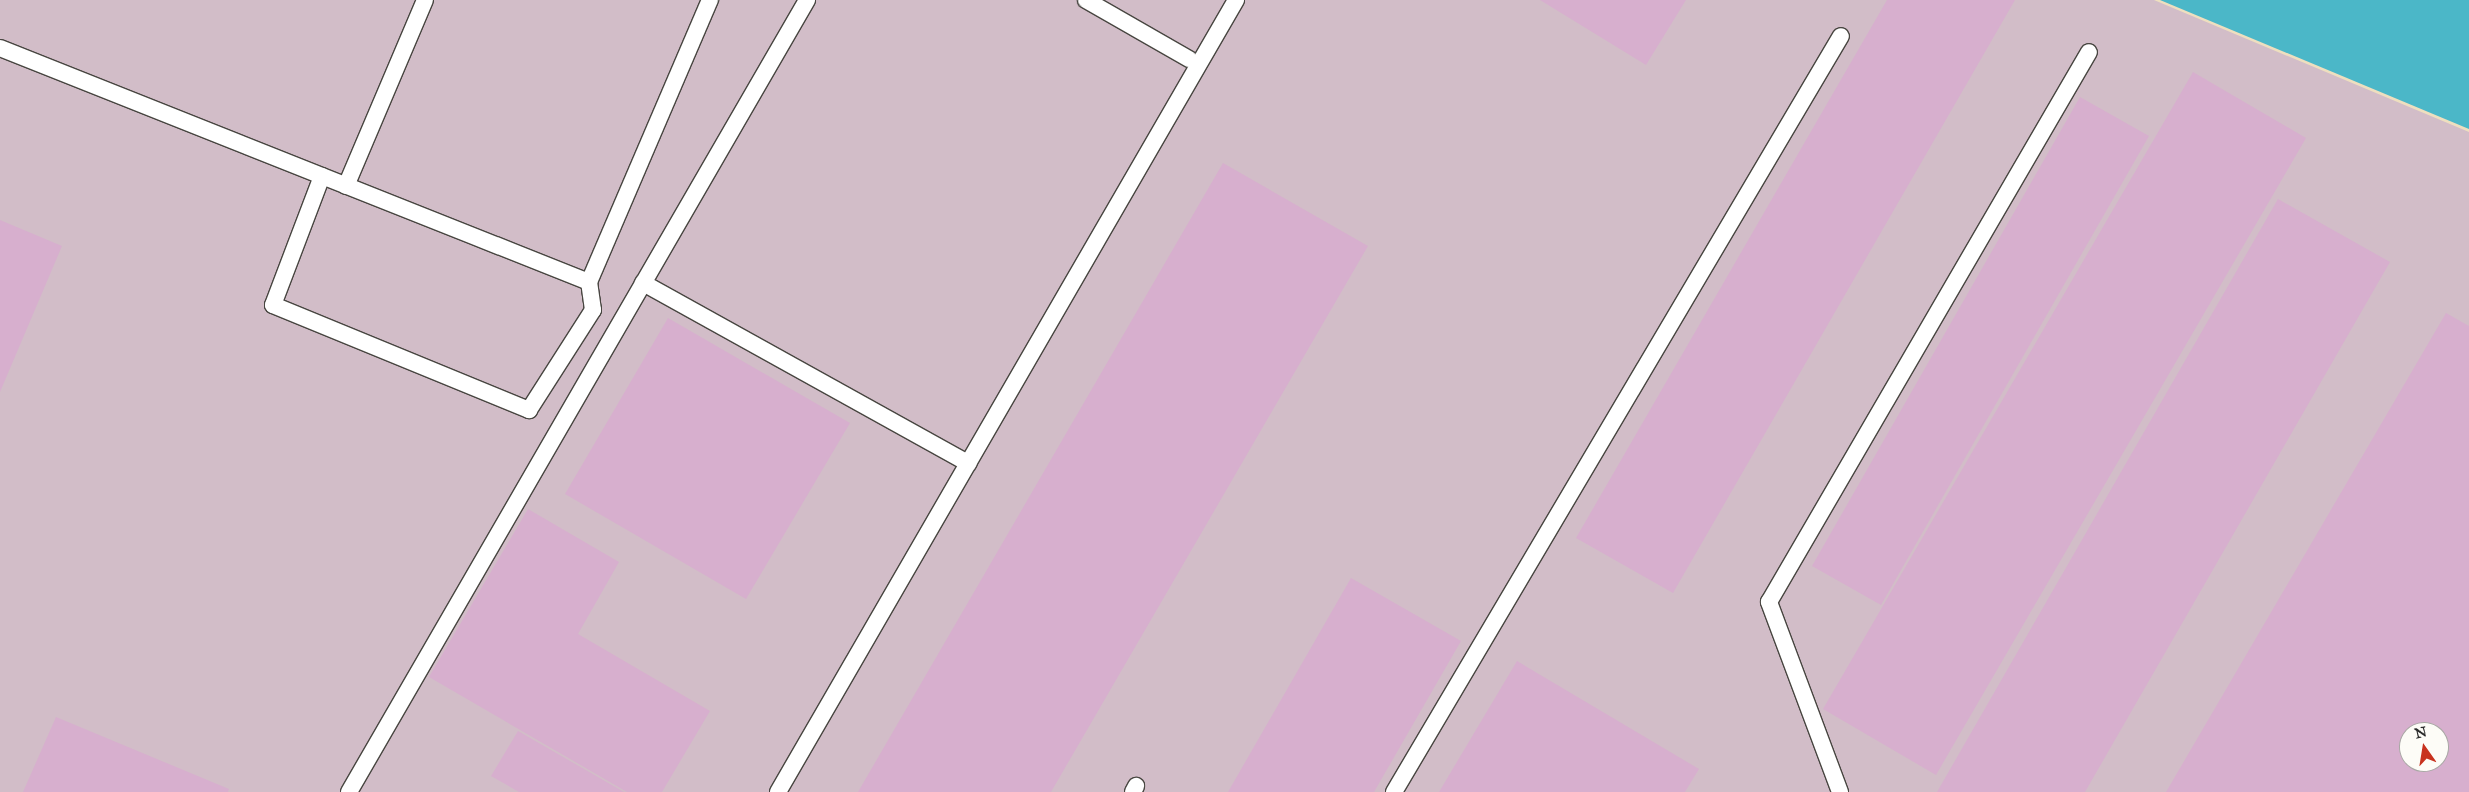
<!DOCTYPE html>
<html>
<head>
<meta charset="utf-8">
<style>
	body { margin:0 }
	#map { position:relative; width:2469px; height:792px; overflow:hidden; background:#eedfbf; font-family:"IM FELL Great Primer",serif }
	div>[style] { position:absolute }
	.industrial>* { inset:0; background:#d2bdc8 }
	.water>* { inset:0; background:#4bb7c8 }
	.building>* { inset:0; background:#d7afce }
	.roads { filter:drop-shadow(1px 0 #484641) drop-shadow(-1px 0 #484641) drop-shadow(0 1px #484641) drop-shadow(0 -1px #484641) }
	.service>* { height:16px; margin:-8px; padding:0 8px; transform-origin:8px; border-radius:8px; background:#fff }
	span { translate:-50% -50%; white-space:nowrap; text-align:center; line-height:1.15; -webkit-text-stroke:4.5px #fdfcf7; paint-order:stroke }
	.north { position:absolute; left:2399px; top:722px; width:50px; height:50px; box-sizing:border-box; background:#fdfcf7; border:1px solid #a9a8a5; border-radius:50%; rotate:347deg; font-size:14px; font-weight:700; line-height:20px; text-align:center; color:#2b2b2b }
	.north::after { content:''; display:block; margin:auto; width:18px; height:22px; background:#c8321e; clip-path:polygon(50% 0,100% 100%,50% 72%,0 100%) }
</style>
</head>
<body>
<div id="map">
	<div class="industrial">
		<i style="clip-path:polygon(evenodd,0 0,2154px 0,2469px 132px,2469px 792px,0 792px,0 0,2409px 732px,2439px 732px,2439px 762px,2409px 762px,2409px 732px)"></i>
	</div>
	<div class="water">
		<i style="clip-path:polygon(2160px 0,2469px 0,2469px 129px)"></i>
	</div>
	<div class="building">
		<i style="clip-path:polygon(1540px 0,1686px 0,1646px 65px)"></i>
		<i style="clip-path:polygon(1887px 0,2015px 0,1673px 593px,1576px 538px)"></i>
		<i style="clip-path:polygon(2193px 72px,2306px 138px,1936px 775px,1823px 709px)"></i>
		<i style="clip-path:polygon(2080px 97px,2149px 136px,1881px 605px,1812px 566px)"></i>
		<i style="clip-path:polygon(1223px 163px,1368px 246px,1051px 792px,858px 792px)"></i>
		<i style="clip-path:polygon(2278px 199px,2390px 262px,2085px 792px,1937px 792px)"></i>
		<i style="clip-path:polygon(0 220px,62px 246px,0 392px)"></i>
		<i style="clip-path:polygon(evenodd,2446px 313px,2469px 326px,2469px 792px,2166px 792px,2446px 313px,2409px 732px,2439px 732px,2439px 762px,2409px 762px,2409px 732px)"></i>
		<i style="clip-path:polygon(668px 318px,850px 423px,746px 599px,565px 494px)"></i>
		<i style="clip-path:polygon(528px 509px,619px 562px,578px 634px,710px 711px,662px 792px,627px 792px,429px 677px)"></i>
		<i style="clip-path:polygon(1351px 578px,1461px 641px,1374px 792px,1228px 792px)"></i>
		<i style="clip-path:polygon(1517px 661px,1699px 769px,1685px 792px,1439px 792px)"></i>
		<i style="clip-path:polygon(56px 717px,229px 789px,228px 792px,23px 792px)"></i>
		<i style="clip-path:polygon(518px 731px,624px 792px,519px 792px,491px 776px)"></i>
	</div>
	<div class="roads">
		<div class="service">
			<i style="left:1086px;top:0;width:119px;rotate:29.8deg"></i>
			<i style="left:0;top:48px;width:634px;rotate:21.67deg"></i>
			<i style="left:322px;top:176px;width:138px;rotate:110.8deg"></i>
			<i style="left:273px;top:305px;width:277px;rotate:22.3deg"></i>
			<i style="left:529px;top:410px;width:119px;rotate:-57.4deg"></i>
			<i style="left:593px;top:310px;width:28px;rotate:-98deg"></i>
			<i style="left:589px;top:282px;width:307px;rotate:-66.8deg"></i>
			<i style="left:346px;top:186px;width:202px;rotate:-67deg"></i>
			<i style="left:643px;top:283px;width:372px;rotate:29deg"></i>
			<i style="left:349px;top:792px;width:915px;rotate:-59.96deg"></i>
			<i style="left:778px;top:792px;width:915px;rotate:-59.96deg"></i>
			<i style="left:1133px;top:792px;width:7px;rotate:-63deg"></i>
			<i style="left:1394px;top:792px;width:878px;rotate:-59.41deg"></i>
			<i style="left:1840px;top:792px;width:203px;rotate:-110.5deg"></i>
			<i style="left:1769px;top:602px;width:636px;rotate:-59.81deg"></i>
		</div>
	</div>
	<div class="north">N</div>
</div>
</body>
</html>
